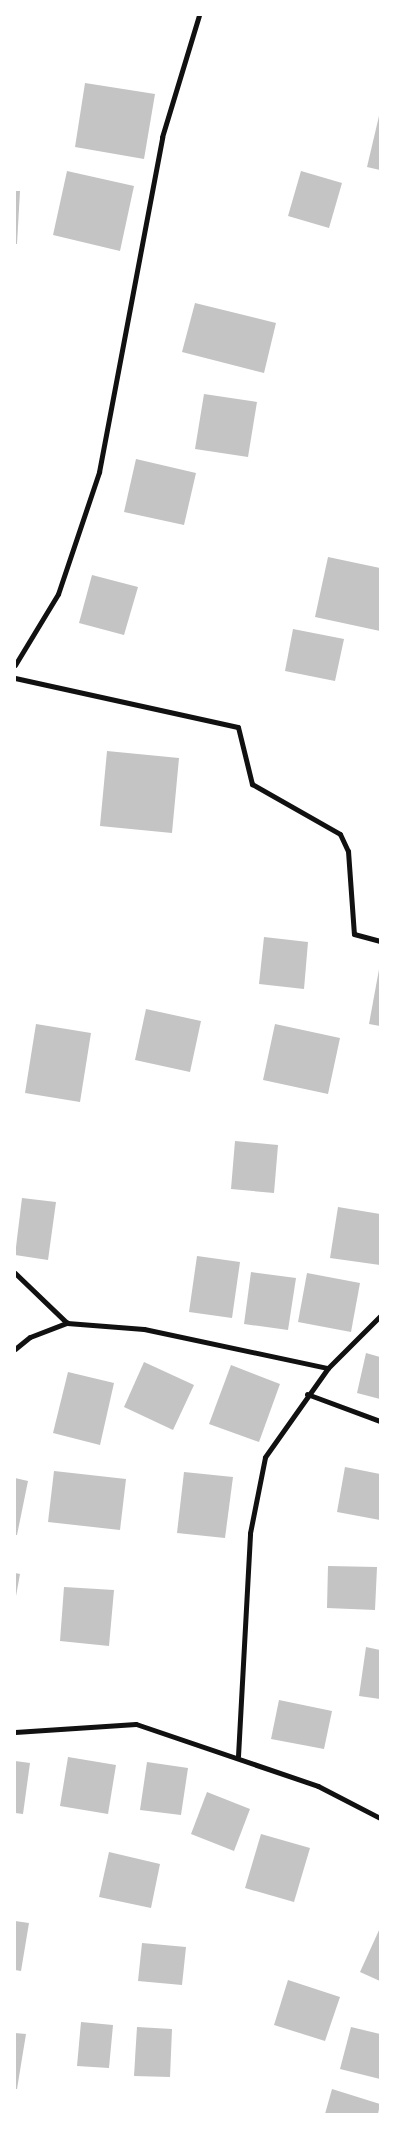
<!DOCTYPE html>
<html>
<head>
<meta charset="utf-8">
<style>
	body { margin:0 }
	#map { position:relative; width:395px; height:2129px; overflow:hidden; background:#fff; font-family:"IBM Plex Sans",sans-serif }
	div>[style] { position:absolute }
	.building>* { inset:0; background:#c4c4c4 }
	.minor>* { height:5px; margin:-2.5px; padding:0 2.5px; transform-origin:2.5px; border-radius:2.5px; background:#111 }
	span { translate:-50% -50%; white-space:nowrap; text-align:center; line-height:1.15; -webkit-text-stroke:4px #fff; paint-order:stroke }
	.frame { position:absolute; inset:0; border:16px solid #fff; pointer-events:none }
</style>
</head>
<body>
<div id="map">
	<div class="building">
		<i style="clip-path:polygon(85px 83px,155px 94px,144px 159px,75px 147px)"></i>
		<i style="clip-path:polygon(379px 116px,380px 116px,380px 170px,367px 167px)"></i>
		<i style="clip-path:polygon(67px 171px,134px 186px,120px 251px,53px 235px)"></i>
		<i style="clip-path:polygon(301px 171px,342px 183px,329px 228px,288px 216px)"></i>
		<i style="clip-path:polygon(15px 191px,20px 191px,17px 244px,15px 244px)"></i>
		<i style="clip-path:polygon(195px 303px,276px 323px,264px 373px,182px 352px)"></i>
		<i style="clip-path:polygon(204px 394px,257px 402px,248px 457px,195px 449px)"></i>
		<i style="clip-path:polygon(136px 459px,196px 473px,184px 525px,124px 512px)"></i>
		<i style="clip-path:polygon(328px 557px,380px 568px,380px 631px,315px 617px)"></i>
		<i style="clip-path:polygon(92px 575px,138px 587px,124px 635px,79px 623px)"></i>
		<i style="clip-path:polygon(293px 629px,344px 639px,335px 681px,285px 671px)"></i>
		<i style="clip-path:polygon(107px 751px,179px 758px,172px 833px,100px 826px)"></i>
		<i style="clip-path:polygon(264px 937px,308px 942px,304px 989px,259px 984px)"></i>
		<i style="clip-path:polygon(380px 964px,380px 1026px,369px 1024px)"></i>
		<i style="clip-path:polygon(146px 1009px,201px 1021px,190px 1072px,135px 1060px)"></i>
		<i style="clip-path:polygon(36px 1024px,91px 1033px,80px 1102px,25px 1093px)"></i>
		<i style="clip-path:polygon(275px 1024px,340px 1038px,328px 1094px,263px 1080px)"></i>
		<i style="clip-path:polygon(235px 1141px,278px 1145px,274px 1193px,231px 1189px)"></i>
		<i style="clip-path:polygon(22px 1198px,56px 1202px,48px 1260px,15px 1255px)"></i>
		<i style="clip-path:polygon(338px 1207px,380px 1214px,380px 1265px,330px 1258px)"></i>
		<i style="clip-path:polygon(197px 1256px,240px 1262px,232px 1318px,189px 1312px)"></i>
		<i style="clip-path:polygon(251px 1272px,296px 1278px,288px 1330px,244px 1324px)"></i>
		<i style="clip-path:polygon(307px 1273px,360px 1283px,351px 1332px,298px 1322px)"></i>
		<i style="clip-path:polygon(366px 1353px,380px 1357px,380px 1399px,357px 1393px)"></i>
		<i style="clip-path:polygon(144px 1362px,194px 1385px,173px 1430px,124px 1407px)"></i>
		<i style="clip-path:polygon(231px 1365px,280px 1384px,259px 1442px,209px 1424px)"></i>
		<i style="clip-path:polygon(68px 1372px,114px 1383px,100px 1445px,53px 1433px)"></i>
		<i style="clip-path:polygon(345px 1467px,380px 1474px,380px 1520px,337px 1512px)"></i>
		<i style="clip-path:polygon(54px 1471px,126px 1479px,120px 1530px,48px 1522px)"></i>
		<i style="clip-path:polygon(184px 1472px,233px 1477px,225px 1538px,177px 1533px)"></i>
		<i style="clip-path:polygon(15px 1478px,28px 1481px,17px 1535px,15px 1535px)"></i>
		<i style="clip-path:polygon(328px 1566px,377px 1567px,375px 1610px,327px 1608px)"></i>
		<i style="clip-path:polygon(15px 1573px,20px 1574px,16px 1596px,15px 1596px)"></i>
		<i style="clip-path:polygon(64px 1587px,114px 1590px,109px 1646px,60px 1641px)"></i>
		<i style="clip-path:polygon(366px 1647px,380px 1650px,380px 1699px,359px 1696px)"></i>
		<i style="clip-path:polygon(279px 1700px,332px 1711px,324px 1749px,271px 1739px)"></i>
		<i style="clip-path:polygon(68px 1757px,116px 1765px,108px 1814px,60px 1806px)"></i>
		<i style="clip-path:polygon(15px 1761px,30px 1763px,23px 1814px,15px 1813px)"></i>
		<i style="clip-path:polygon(147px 1762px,188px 1768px,181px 1815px,140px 1810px)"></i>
		<i style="clip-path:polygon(207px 1792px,250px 1809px,234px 1851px,191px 1834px)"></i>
		<i style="clip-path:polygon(261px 1834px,310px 1848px,294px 1902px,245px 1888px)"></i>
		<i style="clip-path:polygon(109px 1852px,160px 1864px,151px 1908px,99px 1897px)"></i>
		<i style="clip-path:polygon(15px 1921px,29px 1923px,21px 1971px,15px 1970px)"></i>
		<i style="clip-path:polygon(380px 1928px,380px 1981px,360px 1972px)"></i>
		<i style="clip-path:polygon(142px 1943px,186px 1947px,182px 1985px,138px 1981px)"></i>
		<i style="clip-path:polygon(288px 1980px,340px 1997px,325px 2041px,274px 2025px)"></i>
		<i style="clip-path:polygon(81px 2022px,113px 2025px,109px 2068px,77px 2066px)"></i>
		<i style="clip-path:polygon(137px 2027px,172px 2029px,170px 2077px,134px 2076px)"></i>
		<i style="clip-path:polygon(351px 2027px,380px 2034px,380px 2079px,340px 2069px)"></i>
		<i style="clip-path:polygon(15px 2033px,26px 2034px,17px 2089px,15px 2089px)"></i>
		<i style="clip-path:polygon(332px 2089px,380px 2104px,378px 2114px,325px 2114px)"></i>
	</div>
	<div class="minor">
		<i style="left:15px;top:665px;width:83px;rotate:-58.8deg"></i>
		<i style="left:58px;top:594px;width:129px;rotate:-71.4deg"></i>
		<i style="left:99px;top:472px;width:341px;rotate:-79.3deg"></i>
		<i style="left:162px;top:137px;width:127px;rotate:-73.1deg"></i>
		<i style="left:15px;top:678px;width:228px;rotate:12.4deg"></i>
		<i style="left:238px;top:727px;width:59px;rotate:76.2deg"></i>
		<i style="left:252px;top:784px;width:101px;rotate:29.6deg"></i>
		<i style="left:340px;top:834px;width:19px;rotate:65deg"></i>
		<i style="left:348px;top:851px;width:83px;rotate:85.9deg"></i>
		<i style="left:354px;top:934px;width:27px;rotate:15deg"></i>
		<i style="left:15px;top:1273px;width:72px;rotate:43.9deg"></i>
		<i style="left:15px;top:1349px;width:19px;rotate:-39deg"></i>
		<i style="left:30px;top:1337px;width:40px;rotate:-21deg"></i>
		<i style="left:67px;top:1323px;width:77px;rotate:4.5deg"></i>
		<i style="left:144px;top:1329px;width:188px;rotate:12deg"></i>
		<i style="left:307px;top:1394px;width:78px;rotate:20.3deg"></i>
		<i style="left:15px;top:1732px;width:121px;rotate:-3.8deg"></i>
		<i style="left:136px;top:1724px;width:192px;rotate:18.8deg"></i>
		<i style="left:318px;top:1786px;width:70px;rotate:27.3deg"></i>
		<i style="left:238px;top:1756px;width:223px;rotate:-86.9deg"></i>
		<i style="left:250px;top:1533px;width:77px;rotate:-78.8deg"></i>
		<i style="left:265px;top:1457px;width:109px;rotate:-54.7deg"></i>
		<i style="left:328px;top:1368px;width:74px;rotate:-45deg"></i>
	</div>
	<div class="frame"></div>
</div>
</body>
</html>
